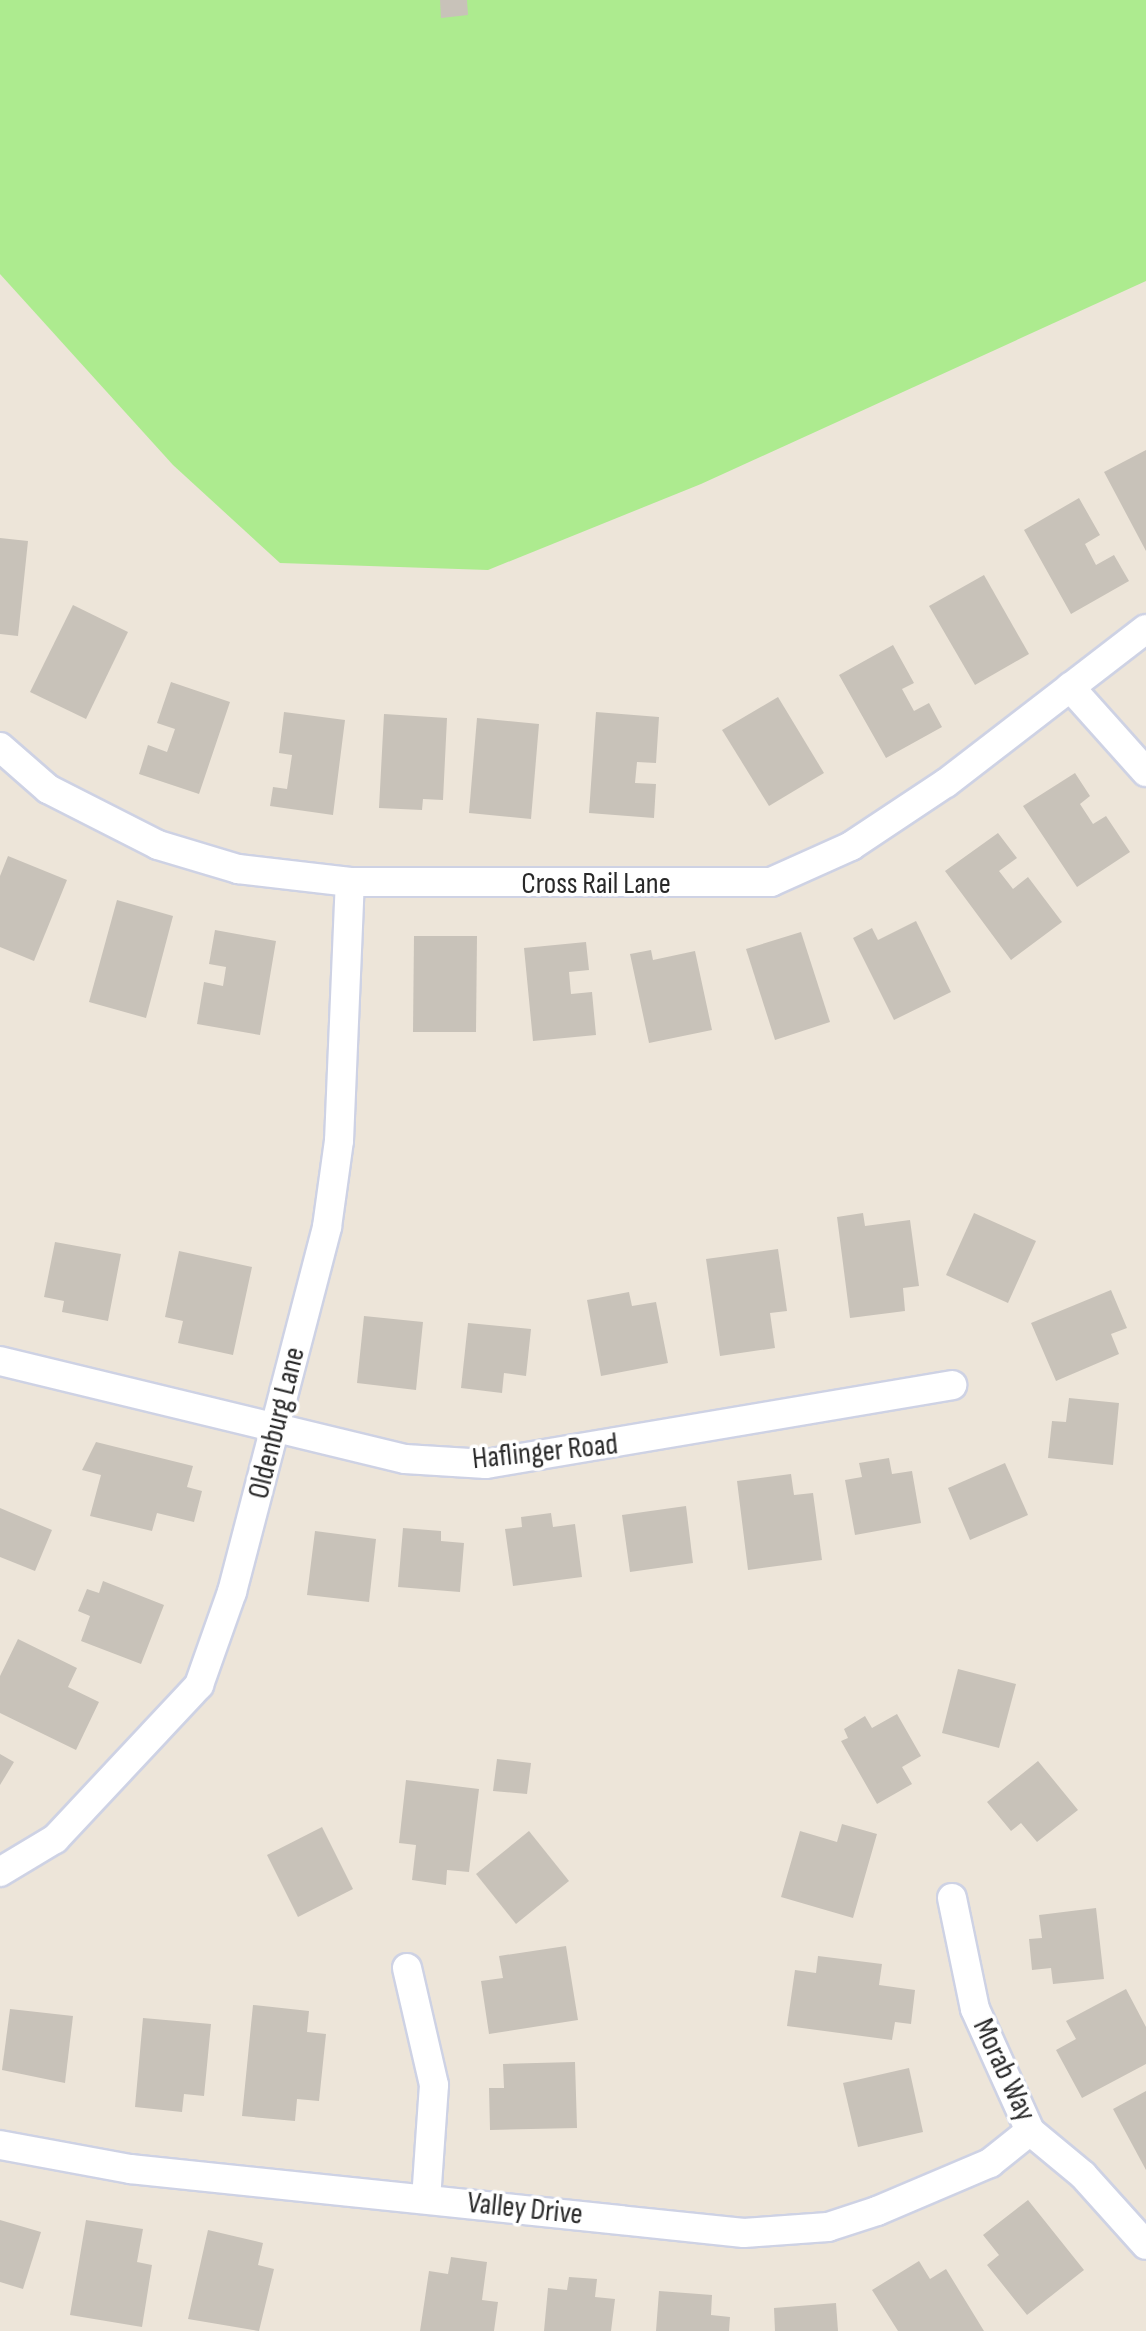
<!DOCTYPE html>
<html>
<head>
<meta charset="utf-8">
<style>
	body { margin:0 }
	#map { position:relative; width:1146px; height:2331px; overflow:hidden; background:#ede5d9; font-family:"Sofia Sans Condensed",sans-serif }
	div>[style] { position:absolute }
	.green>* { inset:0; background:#adeb8f }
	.building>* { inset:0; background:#c8c2b9 }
	.roads { filter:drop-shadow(2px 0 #ced2e4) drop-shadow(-2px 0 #ced2e4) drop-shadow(0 2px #ced2e4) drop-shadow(0 -2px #ced2e4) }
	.minor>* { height:28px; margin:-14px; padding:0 14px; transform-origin:14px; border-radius:14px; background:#fff }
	span { translate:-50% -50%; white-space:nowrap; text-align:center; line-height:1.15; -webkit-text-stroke:7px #fff; paint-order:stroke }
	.street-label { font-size:30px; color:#292929 }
</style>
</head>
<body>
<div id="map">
	<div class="green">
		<i style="clip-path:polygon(0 0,1146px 0,1146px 281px,701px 484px,488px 570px,280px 563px,173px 465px,0 274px)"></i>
	</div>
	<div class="building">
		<i style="clip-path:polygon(440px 0,467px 0,468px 15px,441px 18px)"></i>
		<i style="clip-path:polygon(1146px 450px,1146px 551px,1104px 472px)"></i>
		<i style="clip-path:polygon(1079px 498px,1100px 535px,1085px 544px,1096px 565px,1114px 555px,1129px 581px,1071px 614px,1024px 530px)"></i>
		<i style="clip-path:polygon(0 538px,28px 541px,18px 636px,0 634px)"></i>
		<i style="clip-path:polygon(984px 575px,1029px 654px,975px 685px,929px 606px)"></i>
		<i style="clip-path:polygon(73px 605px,128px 632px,86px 719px,30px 692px)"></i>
		<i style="clip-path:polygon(893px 645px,914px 683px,902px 689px,914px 711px,929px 703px,942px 727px,886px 758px,839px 675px)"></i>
		<i style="clip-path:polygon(171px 682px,230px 702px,199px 794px,139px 774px,148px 745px,167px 752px,175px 729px,157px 723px)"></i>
		<i style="clip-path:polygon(778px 697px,824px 773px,769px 806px,722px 730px)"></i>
		<i style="clip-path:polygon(284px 712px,345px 720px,333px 815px,270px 806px,273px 787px,287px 789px,292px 755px,279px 753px)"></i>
		<i style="clip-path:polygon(596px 712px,659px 717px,656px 763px,637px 762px,635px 783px,656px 784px,654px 818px,589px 813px)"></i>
		<i style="clip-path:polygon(384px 714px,447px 718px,443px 800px,423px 799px,422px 810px,379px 808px)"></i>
		<i style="clip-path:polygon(477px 718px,539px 724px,531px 819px,469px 813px)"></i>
		<i style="clip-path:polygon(1075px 773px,1090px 796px,1080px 804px,1093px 824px,1106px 816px,1130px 852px,1077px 887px,1023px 806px)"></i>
		<i style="clip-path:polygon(998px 833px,1017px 858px,999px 871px,1013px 889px,1028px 877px,1062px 922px,1011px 960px,945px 871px)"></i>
		<i style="clip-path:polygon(8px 856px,67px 880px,34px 961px,0 947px,0 876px)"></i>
		<i style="clip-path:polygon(117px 900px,173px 916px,146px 1018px,89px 1002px)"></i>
		<i style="clip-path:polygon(916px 921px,951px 992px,894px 1020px,853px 938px,872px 928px,878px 940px)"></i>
		<i style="clip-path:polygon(215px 930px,276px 941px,260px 1035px,197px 1024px,204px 982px,223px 986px,226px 967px,209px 964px)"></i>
		<i style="clip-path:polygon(801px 932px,830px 1022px,775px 1040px,746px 949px)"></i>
		<i style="clip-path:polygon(414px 936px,477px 936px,476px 1032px,413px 1032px)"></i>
		<i style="clip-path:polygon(586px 942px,589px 970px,569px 972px,571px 994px,592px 992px,596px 1035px,533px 1041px,524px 948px)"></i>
		<i style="clip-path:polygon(651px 950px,653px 960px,695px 951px,712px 1030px,649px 1043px,630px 954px)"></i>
		<i style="clip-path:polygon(863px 1213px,865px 1226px,910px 1220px,919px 1286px,903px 1288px,905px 1311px,850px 1318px,837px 1217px)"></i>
		<i style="clip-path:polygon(974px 1213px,1036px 1241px,1008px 1303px,946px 1275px)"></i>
		<i style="clip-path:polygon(55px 1242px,121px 1254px,108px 1321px,62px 1312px,64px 1301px,44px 1297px)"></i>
		<i style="clip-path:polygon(778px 1249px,787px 1311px,770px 1313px,775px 1348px,720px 1356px,706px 1259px)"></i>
		<i style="clip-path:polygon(179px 1251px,252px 1267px,233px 1355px,178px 1343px,183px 1321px,165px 1317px)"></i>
		<i style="clip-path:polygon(1111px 1290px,1127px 1328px,1111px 1334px,1119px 1354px,1056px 1381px,1031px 1323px)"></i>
		<i style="clip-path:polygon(629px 1292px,632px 1306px,656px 1302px,668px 1363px,601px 1376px,587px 1300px)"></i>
		<i style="clip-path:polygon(364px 1316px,423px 1322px,416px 1390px,357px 1383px)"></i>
		<i style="clip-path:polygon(468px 1323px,531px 1329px,526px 1376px,504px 1373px,502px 1393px,461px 1388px)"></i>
		<i style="clip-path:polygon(1069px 1398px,1119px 1403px,1113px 1465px,1048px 1458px,1052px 1421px,1066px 1422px)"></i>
		<i style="clip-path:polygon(96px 1442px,193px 1466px,187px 1487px,202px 1491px,194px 1522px,157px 1513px,152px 1531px,90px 1516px,101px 1475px,82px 1470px)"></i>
		<i style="clip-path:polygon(889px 1458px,892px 1474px,912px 1471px,921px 1523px,855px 1535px,845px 1480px,862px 1477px,859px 1463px)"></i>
		<i style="clip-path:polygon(1005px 1463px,1028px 1515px,970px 1540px,948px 1488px)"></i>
		<i style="clip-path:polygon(791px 1474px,794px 1495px,813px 1493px,822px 1560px,748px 1570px,737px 1481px)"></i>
		<i style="clip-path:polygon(686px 1506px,693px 1563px,630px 1572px,622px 1515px)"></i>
		<i style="clip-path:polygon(0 1508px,52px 1530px,35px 1571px,0 1557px)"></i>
		<i style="clip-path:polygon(551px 1513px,553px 1527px,575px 1524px,582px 1577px,513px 1586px,505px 1529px,522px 1527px,521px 1517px)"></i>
		<i style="clip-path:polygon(403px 1528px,441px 1531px,441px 1541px,464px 1543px,460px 1592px,398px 1587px)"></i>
		<i style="clip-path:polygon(315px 1531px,376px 1539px,369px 1602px,307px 1595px)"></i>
		<i style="clip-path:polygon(103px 1581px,164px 1605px,141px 1664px,81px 1641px,90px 1616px,78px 1611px,87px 1589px,99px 1593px)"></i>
		<i style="clip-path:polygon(18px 1639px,77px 1668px,68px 1687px,99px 1702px,76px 1750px,0 1713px,0 1676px)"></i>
		<i style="clip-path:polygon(958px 1669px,1016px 1684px,999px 1748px,942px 1733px)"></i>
		<i style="clip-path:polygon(897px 1714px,921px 1756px,902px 1767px,912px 1784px,877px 1804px,841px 1741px,848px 1738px,844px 1729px,865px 1716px,872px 1728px)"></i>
		<i style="clip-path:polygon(0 1754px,14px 1762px,0 1785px)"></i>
		<i style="clip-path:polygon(497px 1759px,531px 1763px,527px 1794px,493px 1791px)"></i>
		<i style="clip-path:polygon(1038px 1761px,1078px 1810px,1037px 1842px,1021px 1823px,1011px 1831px,987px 1802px)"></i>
		<i style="clip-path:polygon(406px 1780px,479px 1789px,469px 1872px,447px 1870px,446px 1885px,412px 1880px,416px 1845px,399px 1843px)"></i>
		<i style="clip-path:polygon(842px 1824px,877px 1834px,853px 1918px,781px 1897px,800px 1831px,837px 1842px)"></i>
		<i style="clip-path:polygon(322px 1827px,353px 1889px,298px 1917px,267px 1855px)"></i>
		<i style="clip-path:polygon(529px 1831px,569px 1881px,516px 1924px,476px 1874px)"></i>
		<i style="clip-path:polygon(1096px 1908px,1104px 1979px,1053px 1984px,1051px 1968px,1032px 1970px,1029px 1939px,1042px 1938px,1039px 1915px)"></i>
		<i style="clip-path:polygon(566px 1946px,578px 2020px,489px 2034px,481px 1981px,503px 1978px,499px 1956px)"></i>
		<i style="clip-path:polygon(818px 1956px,882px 1964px,879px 1985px,915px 1990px,911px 2024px,895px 2022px,892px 2040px,787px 2026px,795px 1970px,816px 1973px)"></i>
		<i style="clip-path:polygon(1126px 1989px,1146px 2027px,1146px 2064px,1082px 2098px,1056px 2050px,1076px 2039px,1066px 2021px)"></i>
		<i style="clip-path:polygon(253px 2005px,309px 2011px,307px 2032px,326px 2034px,319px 2101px,297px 2099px,295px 2121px,242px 2116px)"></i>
		<i style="clip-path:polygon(10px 2009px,73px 2016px,65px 2083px,2px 2070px)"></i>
		<i style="clip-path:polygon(143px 2018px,211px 2024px,204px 2096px,184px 2094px,182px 2112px,135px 2107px)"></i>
		<i style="clip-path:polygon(575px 2062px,577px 2128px,490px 2130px,489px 2088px,504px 2088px,503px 2064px)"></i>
		<i style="clip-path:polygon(909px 2068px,923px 2132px,858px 2147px,843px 2083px)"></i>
		<i style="clip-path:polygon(1146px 2091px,1146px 2170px,1113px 2109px)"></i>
		<i style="clip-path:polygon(1028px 2200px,1084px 2270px,1027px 2315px,987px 2265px,999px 2255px,983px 2235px)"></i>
		<i style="clip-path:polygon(0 2220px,41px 2232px,23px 2289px,0 2282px)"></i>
		<i style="clip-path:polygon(86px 2220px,143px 2229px,137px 2262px,152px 2265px,142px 2327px,70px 2315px)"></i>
		<i style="clip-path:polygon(208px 2230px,263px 2243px,258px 2265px,274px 2269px,259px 2331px,188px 2319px)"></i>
		<i style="clip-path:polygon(451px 2257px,487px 2262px,482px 2300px,498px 2302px,494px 2331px,420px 2331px,429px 2271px,448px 2274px)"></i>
		<i style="clip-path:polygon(919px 2261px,930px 2279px,946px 2269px,984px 2331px,898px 2331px,872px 2290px)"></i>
		<i style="clip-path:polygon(569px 2277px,597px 2279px,595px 2297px,615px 2299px,611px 2331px,544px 2331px,548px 2288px,567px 2290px)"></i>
		<i style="clip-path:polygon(659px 2291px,712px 2295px,711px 2315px,730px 2317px,729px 2331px,656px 2331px)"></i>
		<i style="clip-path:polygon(836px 2303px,838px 2331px,775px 2331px,774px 2308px)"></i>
	</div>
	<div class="roads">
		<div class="minor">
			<i style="left:1070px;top:687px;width:114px;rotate:48.2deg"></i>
			<i style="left:0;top:747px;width:64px;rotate:41.2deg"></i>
			<i style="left:48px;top:789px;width:123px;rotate:27deg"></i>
			<i style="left:158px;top:845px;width:84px;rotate:16.7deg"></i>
			<i style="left:238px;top:869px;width:113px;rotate:6.6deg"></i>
			<i style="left:350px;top:882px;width:421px"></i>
			<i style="left:771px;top:882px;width:88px;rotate:-24.2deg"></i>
			<i style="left:851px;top:846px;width:114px;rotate:-33.6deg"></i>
			<i style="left:946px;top:783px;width:252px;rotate:-37.6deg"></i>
			<i style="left:0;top:1361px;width:417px;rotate:13.6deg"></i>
			<i style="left:405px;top:1459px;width:81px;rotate:3.5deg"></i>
			<i style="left:486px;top:1464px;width:473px;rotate:-9.6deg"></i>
			<i style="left:0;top:1872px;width:64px;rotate:-31deg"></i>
			<i style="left:55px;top:1839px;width:211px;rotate:-46.9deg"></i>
			<i style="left:199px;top:1685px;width:99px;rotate:-70.5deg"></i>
			<i style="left:232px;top:1592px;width:377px;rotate:-75.4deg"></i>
			<i style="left:327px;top:1227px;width:87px;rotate:-82.1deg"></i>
			<i style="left:339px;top:1141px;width:259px;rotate:-87.6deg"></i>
			<i style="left:952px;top:1898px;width:113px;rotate:78.3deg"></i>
			<i style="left:975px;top:2009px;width:134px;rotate:65.7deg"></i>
			<i style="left:1030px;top:2131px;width:69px;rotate:39.7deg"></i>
			<i style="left:1083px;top:2175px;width:94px;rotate:48deg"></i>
			<i style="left:407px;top:1968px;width:120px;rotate:77deg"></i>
			<i style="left:434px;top:2085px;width:113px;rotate:94deg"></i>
			<i style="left:0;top:2145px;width:132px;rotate:10.5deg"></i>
			<i style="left:130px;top:2169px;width:617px;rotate:5.95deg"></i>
			<i style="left:744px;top:2233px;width:84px;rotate:-4.1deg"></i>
			<i style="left:828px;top:2227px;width:52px;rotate:-18.1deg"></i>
			<i style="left:877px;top:2211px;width:123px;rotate:-23deg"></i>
			<i style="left:990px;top:2163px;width:51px;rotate:-38.7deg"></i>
		</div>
	</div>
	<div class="street-label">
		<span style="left:596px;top:884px">Cross Rail Lane</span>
		<span style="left:277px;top:1423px;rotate:-76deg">Oldenburg Lane</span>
		<span style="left:545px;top:1452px;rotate:-6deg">Haflinger Road</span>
		<span style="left:1004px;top:2070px;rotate:65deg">Morab Way</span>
		<span style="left:525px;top:2209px;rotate:6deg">Valley Drive</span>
	</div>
</div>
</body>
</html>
